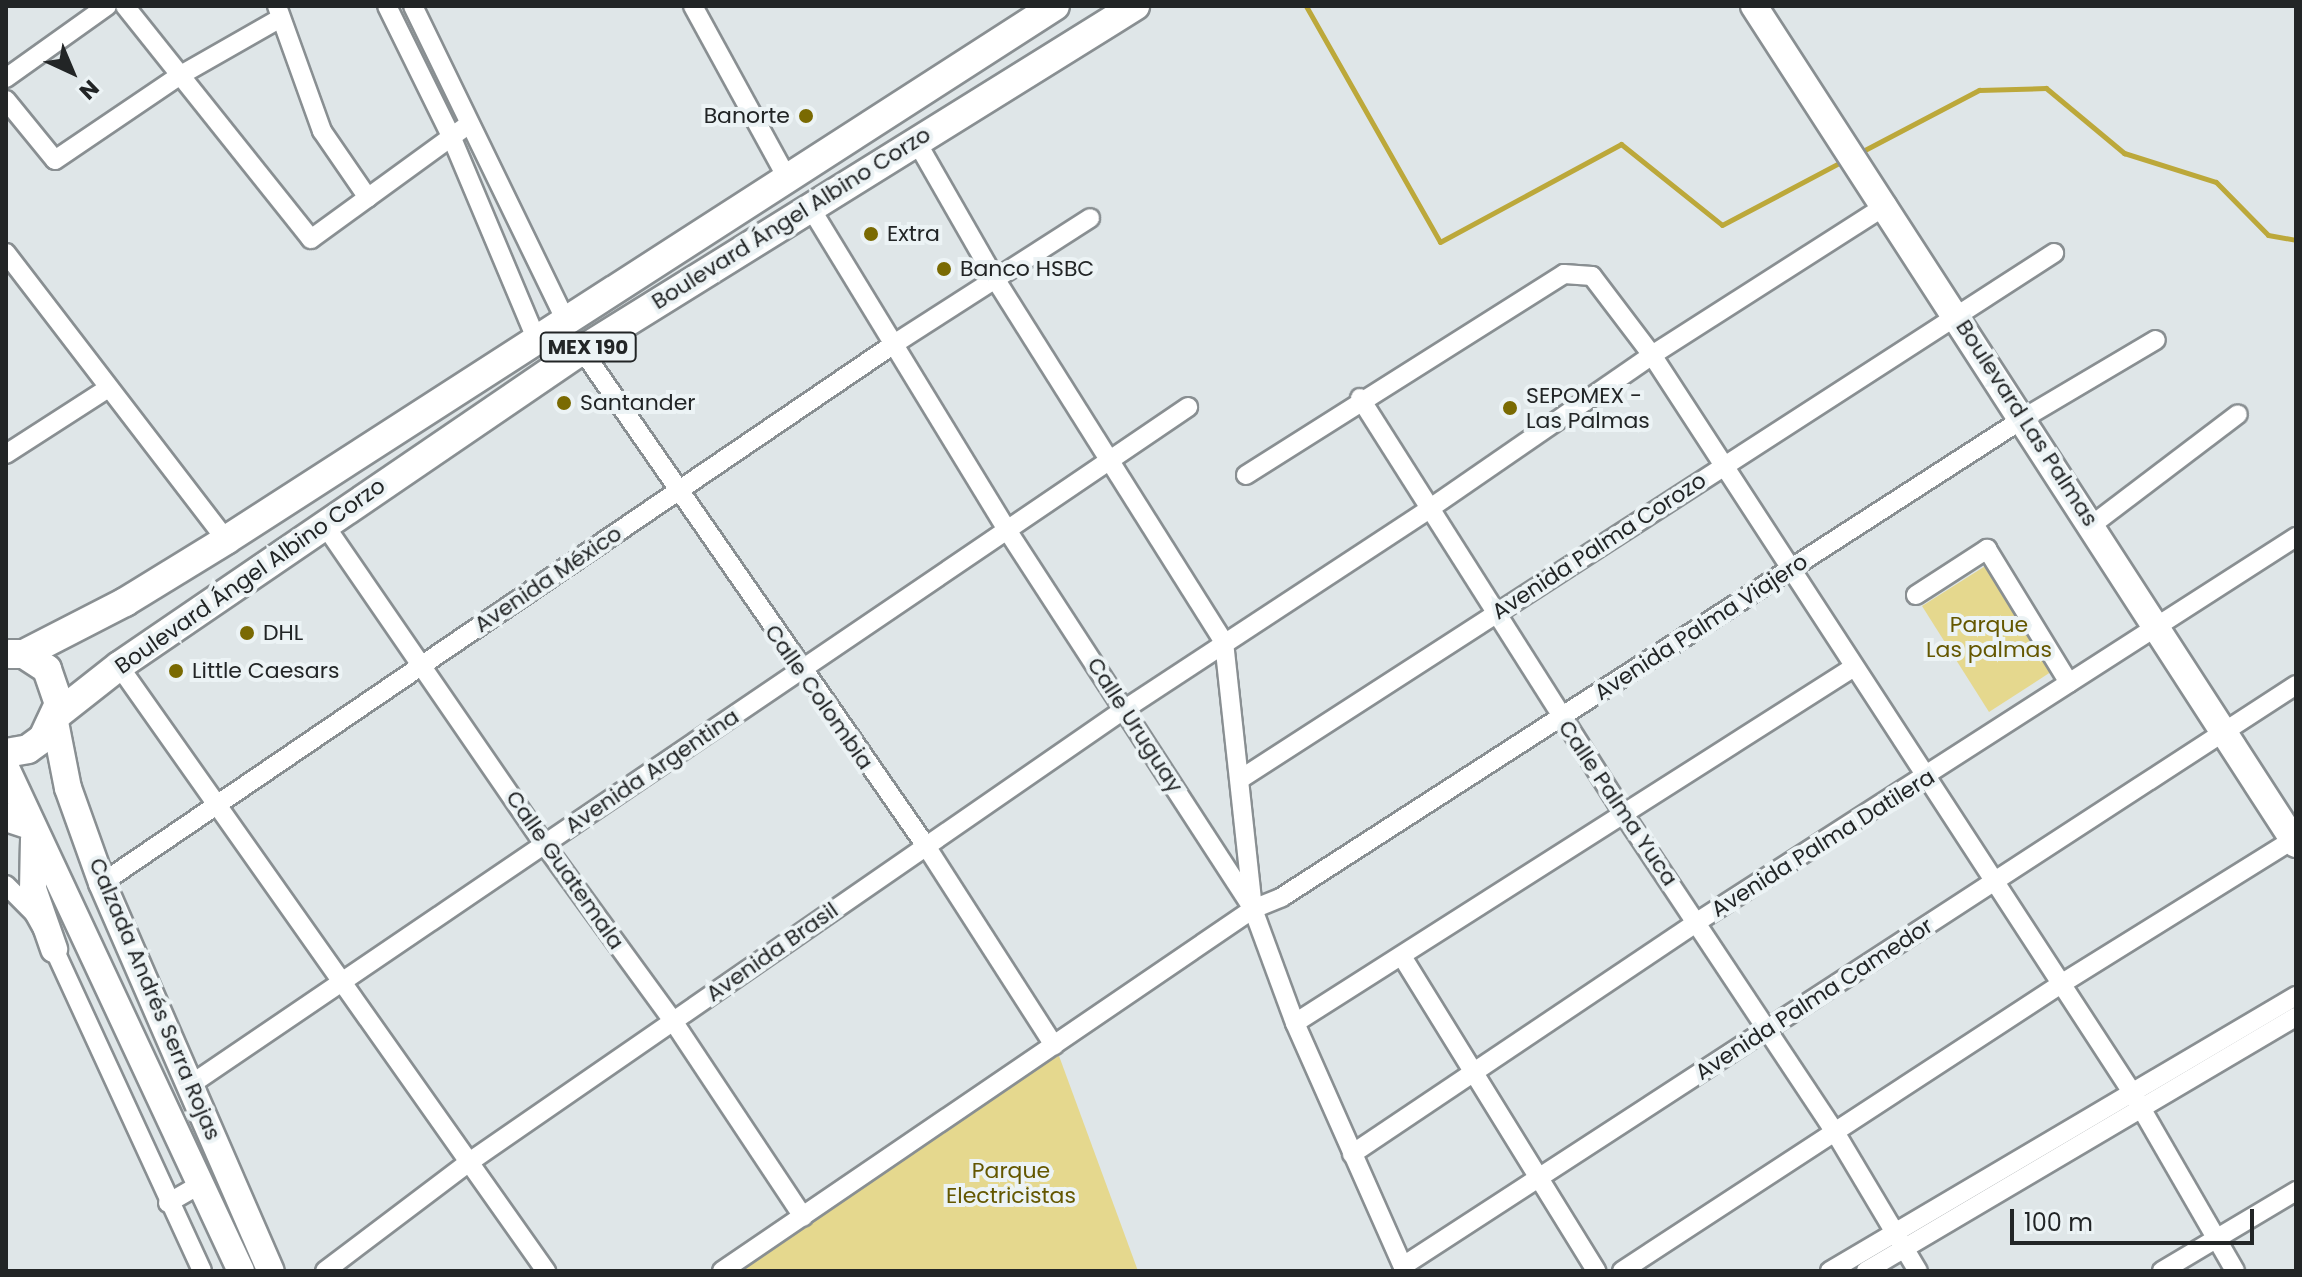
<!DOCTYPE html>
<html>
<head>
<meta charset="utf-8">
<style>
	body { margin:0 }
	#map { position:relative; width:2302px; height:1277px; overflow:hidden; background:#dfe6e8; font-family:Poppins,sans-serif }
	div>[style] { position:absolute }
	.green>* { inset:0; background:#e5d88e }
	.stream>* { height:5px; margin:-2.5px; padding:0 2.5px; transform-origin:2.5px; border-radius:2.5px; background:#bca83a }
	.roads { filter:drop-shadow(2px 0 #898f92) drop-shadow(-2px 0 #898f92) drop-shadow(0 2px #898f92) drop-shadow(0 -2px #898f92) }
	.minor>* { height:18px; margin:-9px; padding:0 9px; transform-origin:9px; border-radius:9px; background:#fff }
	.secondary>* { height:26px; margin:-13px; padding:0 13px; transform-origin:13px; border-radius:13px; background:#fff }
	.primary>* { height:28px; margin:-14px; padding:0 14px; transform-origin:14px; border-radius:14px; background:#fff }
	.dots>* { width:22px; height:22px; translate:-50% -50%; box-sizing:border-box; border:4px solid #ecf3f5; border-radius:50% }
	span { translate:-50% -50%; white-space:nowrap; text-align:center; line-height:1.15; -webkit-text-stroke:8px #ecf3f5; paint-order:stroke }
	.shield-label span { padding:2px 6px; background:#ecf3f5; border:2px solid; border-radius:6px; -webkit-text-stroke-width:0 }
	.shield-label { font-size:20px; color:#222526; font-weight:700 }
	.poi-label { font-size:22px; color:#222526 }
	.right { translate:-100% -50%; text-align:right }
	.left { translate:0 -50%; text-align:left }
	.street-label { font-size:22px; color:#222526 }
	.park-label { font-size:22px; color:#645700 }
	.frame { position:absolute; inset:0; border:8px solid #222526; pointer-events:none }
	.north { position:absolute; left:32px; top:32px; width:80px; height:80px; -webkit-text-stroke:6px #ecf3f5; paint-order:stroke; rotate:136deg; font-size:22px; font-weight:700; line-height:32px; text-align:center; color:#222526 }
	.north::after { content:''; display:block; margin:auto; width:28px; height:36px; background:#222526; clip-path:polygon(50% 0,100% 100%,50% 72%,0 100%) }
	.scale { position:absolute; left:2010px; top:1209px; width:244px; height:36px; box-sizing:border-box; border:4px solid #222526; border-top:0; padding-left:10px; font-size:24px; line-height:28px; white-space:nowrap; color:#222526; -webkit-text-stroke:6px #ecf3f5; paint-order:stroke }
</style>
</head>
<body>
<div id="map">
	<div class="green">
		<i style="clip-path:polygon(1990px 563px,2057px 668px,1989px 712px,1922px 606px)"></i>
		<i style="clip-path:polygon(1055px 1045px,1138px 1271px,728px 1271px)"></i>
	</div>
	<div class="stream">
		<i style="left:1306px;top:6px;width:271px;rotate:60.4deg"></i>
		<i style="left:1440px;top:242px;width:206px;rotate:-28.4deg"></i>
		<i style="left:1621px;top:144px;width:129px;rotate:38.7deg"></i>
		<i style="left:1722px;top:225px;width:137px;rotate:-27.9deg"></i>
		<i style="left:1859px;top:153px;width:136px;rotate:-27.7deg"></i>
		<i style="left:1979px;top:90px;width:67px;rotate:-1.7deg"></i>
		<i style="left:2046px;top:88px;width:102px;rotate:39.8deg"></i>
		<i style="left:2124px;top:153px;width:96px;rotate:17.5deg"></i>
		<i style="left:2216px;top:182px;width:74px;rotate:45.5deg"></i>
		<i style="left:2268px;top:235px;width:28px;rotate:10deg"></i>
	</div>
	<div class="roads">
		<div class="minor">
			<i style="left:125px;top:6px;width:298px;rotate:51.4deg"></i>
			<i style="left:311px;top:239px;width:195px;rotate:-36deg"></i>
			<i style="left:277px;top:6px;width:133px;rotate:70.2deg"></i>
			<i style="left:322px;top:131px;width:81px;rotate:55.5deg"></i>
			<i style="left:387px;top:6px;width:145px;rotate:63.8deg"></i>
			<i style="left:451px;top:136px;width:219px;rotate:67.2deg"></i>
			<i style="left:413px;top:6px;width:348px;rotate:64.1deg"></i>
			<i style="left:693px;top:6px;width:194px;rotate:61.3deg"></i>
			<i style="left:6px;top:78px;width:124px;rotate:-35.5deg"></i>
			<i style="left:6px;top:100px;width:77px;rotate:50.8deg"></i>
			<i style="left:55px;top:160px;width:150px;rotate:-34.1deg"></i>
			<i style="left:179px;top:76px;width:115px;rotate:-29.7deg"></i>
			<i style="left:915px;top:139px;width:159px;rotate:60.2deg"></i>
			<i style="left:994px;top:277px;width:431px;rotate:57.8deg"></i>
			<i style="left:1224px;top:642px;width:267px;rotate:83.8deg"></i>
			<i style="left:810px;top:207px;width:378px;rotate:58.6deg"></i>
			<i style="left:1007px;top:530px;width:452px;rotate:57deg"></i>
			<i style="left:1253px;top:909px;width:121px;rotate:69.8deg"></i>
			<i style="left:1295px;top:1023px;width:271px;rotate:66.1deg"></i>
			<i style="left:6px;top:253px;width:362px;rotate:52.5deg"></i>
			<i style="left:582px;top:350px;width:604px;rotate:55.26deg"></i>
			<i style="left:926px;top:846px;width:237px;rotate:57.3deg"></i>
			<i style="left:1360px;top:398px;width:491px;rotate:57.6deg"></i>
			<i style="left:1623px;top:813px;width:383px;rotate:56.4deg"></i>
			<i style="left:1835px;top:1132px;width:162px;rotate:59.2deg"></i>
			<i style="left:6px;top:454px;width:120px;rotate:-32.8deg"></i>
			<i style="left:1246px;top:475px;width:376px;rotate:-32.3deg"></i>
			<i style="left:1564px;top:274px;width:28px;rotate:4deg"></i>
			<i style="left:1592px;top:276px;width:99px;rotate:52.8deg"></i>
			<i style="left:1652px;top:355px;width:882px;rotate:56.94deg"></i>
			<i style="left:2133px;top:1094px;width:204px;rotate:60deg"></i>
			<i style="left:324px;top:524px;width:388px;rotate:55.5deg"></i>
			<i style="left:544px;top:844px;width:219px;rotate:53.9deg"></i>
			<i style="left:673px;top:1021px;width:235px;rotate:56.4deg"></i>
			<i style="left:2092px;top:525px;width:183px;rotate:-37.2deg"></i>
			<i style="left:1916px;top:595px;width:85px;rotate:-32.9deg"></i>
			<i style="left:1987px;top:549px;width:157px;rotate:58.5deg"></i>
			<i style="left:119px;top:666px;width:741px;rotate:54.79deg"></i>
			<i style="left:1242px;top:778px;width:967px;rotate:-32.88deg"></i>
			<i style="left:102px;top:883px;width:958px;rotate:-34.24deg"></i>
			<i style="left:894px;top:344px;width:233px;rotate:-32.7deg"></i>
			<i style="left:6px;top:885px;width:40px;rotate:45deg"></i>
			<i style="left:34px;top:913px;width:41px;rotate:60.9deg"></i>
			<i style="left:54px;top:949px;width:354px;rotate:65.3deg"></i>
			<i style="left:1403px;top:958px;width:368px;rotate:58.3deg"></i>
			<i style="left:1295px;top:1023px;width:663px;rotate:-32.49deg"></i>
			<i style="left:193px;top:1083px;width:1203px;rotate:-34.19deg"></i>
			<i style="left:1352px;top:1154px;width:416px;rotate:-33.9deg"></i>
			<i style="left:1697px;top:922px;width:712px;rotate:-32.73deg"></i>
			<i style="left:168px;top:1203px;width:38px;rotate:-30deg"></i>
			<i style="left:1403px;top:1266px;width:1065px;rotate:-33.05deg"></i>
			<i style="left:325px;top:1271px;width:179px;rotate:-37.1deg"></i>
			<i style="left:468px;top:1163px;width:799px;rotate:-34.65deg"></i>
			<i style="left:1125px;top:709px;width:364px;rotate:-33.3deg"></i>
			<i style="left:1429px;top:509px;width:271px;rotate:-34.6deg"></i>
			<i style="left:1652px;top:355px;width:279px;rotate:-32.6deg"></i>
			<i style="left:722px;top:1271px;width:643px;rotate:-34.28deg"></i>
			<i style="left:1253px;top:909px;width:31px;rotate:-22deg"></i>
			<i style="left:1282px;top:897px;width:883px;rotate:-32.84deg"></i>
			<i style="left:2024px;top:418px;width:153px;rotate:-30.6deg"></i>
			<i style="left:1622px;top:1271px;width:524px;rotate:-33.17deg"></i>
			<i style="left:2061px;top:984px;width:277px;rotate:-31.9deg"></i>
			<i style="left:1830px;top:1271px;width:541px;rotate:-30.55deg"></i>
			<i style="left:1866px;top:1271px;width:499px;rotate:-30.6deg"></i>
			<i style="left:2162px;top:1271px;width:156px;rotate:-30.8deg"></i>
		</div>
		<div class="secondary">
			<i style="left:1754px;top:6px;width:998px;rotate:57.11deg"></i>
			<i style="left:55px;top:722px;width:67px;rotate:78.9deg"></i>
			<i style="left:68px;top:788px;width:101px;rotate:70.3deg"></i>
			<i style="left:102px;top:883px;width:423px;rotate:66.5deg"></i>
			<i style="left:6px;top:768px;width:555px;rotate:64.96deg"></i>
			<i style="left:34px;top:839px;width:50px;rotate:91.1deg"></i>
			<i style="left:33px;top:889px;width:64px;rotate:70.7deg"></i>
		</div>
		<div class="primary">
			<i style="left:24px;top:654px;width:114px;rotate:-27.2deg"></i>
			<i style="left:125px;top:602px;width:119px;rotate:-31.5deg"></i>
			<i style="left:226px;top:540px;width:986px;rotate:-32.79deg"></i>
			<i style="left:58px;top:714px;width:78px;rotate:-38.2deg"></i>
			<i style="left:119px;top:666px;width:557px;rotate:-34.32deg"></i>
			<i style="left:579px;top:352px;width:655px;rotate:-31.89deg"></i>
			<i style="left:6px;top:753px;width:22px;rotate:-10deg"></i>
			<i style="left:28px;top:749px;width:19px;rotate:-36deg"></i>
			<i style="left:43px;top:738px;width:38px;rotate:-65deg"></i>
			<i style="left:59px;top:704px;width:37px;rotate:-109deg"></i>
			<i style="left:47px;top:669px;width:27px;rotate:-147deg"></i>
			<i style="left:24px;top:654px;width:15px;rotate:180deg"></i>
			<i style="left:6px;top:817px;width:23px;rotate:18deg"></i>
		</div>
	</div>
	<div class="dots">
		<i style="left:806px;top:116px;background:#7a6a02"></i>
		<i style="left:871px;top:234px;background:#7a6a02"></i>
		<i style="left:944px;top:269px;background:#7a6a02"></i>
		<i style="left:564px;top:403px;background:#7a6a02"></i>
		<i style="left:1510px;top:408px;background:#7a6a02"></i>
		<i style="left:247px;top:633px;background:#7a6a02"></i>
		<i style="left:176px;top:671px;background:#7a6a02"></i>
	</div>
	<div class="shield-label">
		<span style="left:588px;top:347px">MEX 190</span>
	</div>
	<div class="poi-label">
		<span class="right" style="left:790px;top:116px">Banorte</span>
		<span class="left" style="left:887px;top:234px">Extra</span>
		<span class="left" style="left:960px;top:269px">Banco HSBC</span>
		<span class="left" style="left:1526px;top:408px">SEPOMEX -<br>Las Palmas</span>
		<span class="left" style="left:580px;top:403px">Santander</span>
		<span class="left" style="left:263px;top:633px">DHL</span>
		<span class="left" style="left:192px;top:671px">Little Caesars</span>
	</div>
	<div class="street-label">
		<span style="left:791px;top:218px;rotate:-32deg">Boulevard Ángel Albino Corzo</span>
		<span style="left:2027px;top:423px;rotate:57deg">Boulevard Las Palmas</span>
		<span style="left:1599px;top:546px;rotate:-33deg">Avenida Palma Corozo</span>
		<span style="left:250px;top:576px;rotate:-35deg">Boulevard Ángel Albino Corzo</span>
		<span style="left:548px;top:579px;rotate:-34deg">Avenida México</span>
		<span style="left:1701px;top:627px;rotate:-33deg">Avenida Palma Viajero</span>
		<span style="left:819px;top:697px;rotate:55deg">Calle Colombia</span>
		<span style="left:1135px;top:725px;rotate:57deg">Calle Uruguay</span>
		<span style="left:652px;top:771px;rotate:-34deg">Avenida Argentina</span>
		<span style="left:1618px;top:803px;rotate:56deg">Calle Palma Yuca</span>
		<span style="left:1823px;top:843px;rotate:-32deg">Avenida Palma Datilera</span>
		<span style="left:565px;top:870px;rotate:55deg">Calle Guatemala</span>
		<span style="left:772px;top:952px;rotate:-35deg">Avenida Brasil</span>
		<span style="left:155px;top:999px;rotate:67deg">Calzada Andrés Serra Rojas</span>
		<span style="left:1814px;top:999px;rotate:-33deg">Avenida Palma Camedor</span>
	</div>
	<div class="park-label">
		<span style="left:1989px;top:637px">Parque<br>Las palmas</span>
		<span style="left:1011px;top:1183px">Parque<br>Electricistas</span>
	</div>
	<div class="frame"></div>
	<div class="north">N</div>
	<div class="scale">100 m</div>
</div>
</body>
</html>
